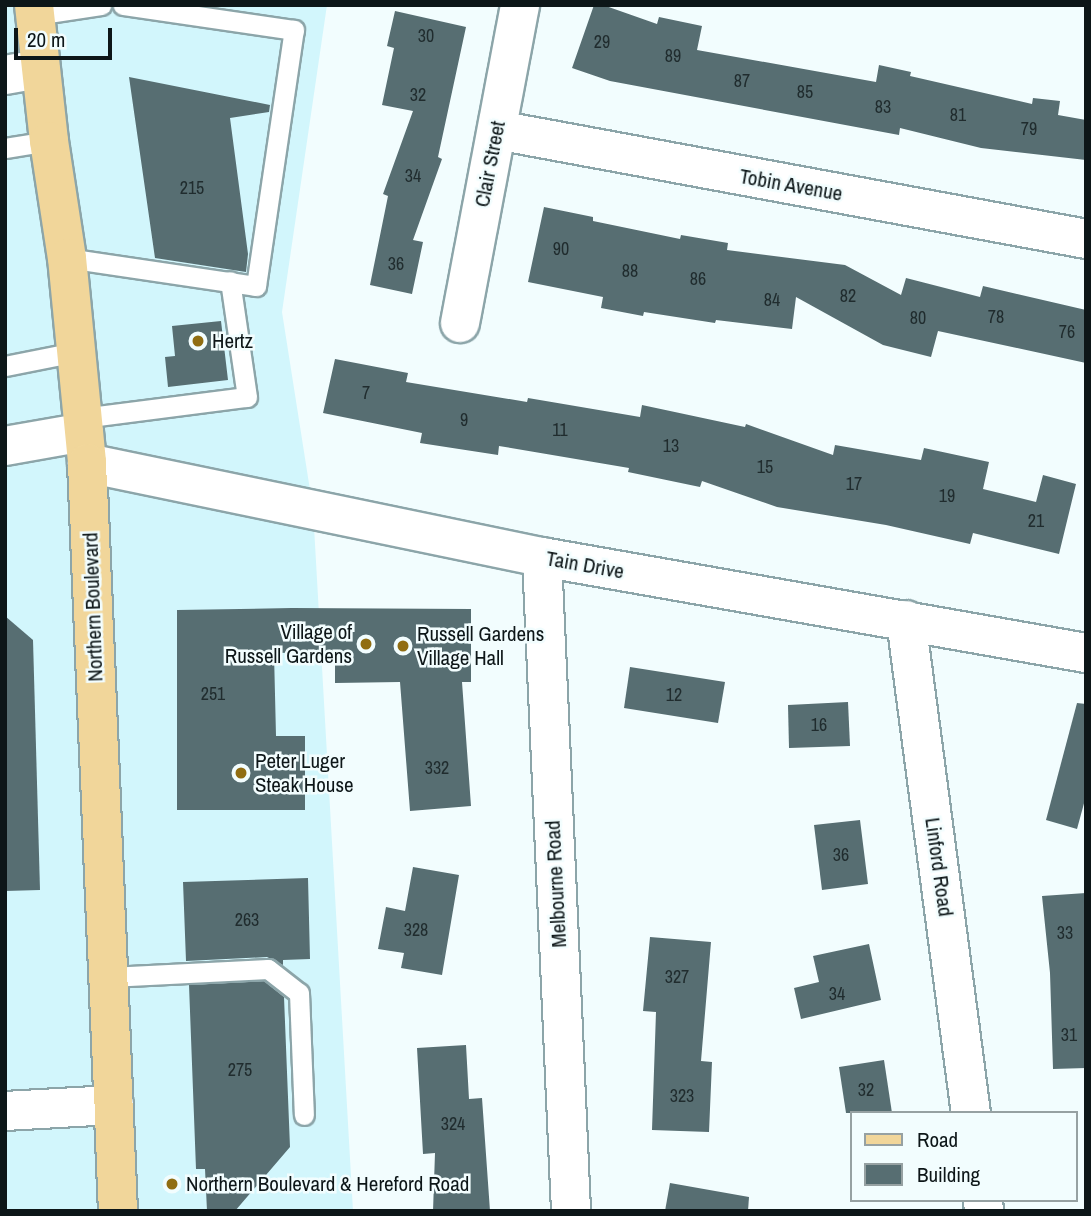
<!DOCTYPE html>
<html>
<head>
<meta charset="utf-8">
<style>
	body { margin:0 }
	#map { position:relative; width:1091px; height:1216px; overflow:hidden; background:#f2fdfe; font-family:"Archivo Narrow",sans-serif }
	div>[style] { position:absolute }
	.built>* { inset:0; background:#d2f6fc }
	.building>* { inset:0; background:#576e72 }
	.roads { filter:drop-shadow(2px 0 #8ca5a9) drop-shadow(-2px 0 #8ca5a9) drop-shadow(0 2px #8ca5a9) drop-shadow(0 -2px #8ca5a9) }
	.service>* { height:19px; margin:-9.5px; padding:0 9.5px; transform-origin:9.5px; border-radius:9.5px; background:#fff }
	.minor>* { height:38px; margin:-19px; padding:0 19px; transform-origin:19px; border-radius:19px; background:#fff }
	.primary>* { height:38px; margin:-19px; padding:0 19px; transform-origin:19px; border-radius:19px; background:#f1d69a }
	.dots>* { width:19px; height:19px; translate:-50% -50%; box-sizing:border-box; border:4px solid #f2fdfe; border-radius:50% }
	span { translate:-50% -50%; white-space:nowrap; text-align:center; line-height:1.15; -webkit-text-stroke:5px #f2fdfe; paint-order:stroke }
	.number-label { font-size:18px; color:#202c2e }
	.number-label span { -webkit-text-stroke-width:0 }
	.street-label { font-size:21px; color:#0d1618 }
	.poi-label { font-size:21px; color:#0d1618 }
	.left { translate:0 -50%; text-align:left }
	.right { translate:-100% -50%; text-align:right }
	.frame { position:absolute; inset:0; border:7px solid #0d1618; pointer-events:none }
	.legend { position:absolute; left:850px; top:1111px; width:228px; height:91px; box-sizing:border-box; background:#f2fdfe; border:2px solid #96a1a2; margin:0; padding:9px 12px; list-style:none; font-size:21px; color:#0d1618 }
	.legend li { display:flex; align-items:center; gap:14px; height:35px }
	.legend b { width:35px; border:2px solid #96a1a2 }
	.scale { position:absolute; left:14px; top:28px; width:98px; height:32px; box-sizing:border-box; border:4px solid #0d1618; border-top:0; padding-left:9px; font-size:21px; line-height:24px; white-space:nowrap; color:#0d1618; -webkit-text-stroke:5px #f2fdfe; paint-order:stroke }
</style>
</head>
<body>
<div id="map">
	<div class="built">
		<i style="clip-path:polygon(5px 5px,327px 5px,282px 312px,313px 509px,353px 1211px,5px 1211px)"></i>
	</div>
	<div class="building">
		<i style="clip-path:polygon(594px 5px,603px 5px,657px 24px,659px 17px,702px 26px,697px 50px,876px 82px,879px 65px,911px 72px,910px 76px,1032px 104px,1033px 98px,1060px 101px,1058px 115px,1086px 120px,1086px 160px,981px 148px,900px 128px,899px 135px,610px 81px,572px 68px)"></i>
		<i style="clip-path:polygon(395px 11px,466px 27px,438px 157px,442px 159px,413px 240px,423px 242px,412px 294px,370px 285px,388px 196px,383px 194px,413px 111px,382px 105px,394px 48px,387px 46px)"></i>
		<i style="clip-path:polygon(129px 77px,270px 105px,269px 112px,230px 118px,248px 254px,246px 272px,155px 258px)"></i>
		<i style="clip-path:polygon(544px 207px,593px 217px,593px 221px,680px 239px,681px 235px,728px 243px,727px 250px,845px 265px,901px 295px,906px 278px,980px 297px,983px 286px,1086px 310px,1086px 363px,938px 331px,931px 357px,883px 345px,796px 297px,792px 329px,716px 320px,715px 323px,644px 312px,643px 316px,601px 308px,603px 297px,528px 282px)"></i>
		<i style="clip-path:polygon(221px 321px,228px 380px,168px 387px,165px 357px,175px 356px,172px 326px)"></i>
		<i style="clip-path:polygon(335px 359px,408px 373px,406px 382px,527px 402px,528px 398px,640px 417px,642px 405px,745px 427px,746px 424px,833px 455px,835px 445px,921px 460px,924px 448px,989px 462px,983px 489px,1036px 502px,1043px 475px,1076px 484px,1059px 554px,973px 533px,970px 544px,886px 525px,777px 507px,702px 481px,700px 487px,628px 472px,629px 468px,499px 446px,498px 455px,420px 443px,422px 433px,323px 413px)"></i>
		<i style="clip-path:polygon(292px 608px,471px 609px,471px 682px,462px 682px,471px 806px,410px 811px,400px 682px,335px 683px,335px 652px,274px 653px,276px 736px,305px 736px,305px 810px,177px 810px,177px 610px)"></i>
		<i style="clip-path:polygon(5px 616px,33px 640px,40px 890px,5px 891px)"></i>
		<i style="clip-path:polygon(630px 667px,725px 682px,718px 723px,624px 708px)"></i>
		<i style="clip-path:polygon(848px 702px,850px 746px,789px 748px,788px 705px)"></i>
		<i style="clip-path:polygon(1077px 703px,1086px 704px,1086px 796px,1077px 829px,1046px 820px)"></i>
		<i style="clip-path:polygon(860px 820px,868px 884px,822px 890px,814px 825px)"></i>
		<i style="clip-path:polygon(413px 867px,459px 875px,442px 975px,401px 968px,404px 953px,378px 949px,386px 907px,405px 911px)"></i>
		<i style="clip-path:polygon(308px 878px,310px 959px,283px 960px,283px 965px,267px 957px,186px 961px,183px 882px)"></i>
		<i style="clip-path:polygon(1086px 893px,1086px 1068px,1053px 1069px,1050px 973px,1042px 896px)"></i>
		<i style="clip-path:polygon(650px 937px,711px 942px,701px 1061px,712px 1062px,709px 1132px,652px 1130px,656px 1012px,643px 1011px)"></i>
		<i style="clip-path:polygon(869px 944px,881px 1000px,801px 1019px,794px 988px,819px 982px,813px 956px)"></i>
		<i style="clip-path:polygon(264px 981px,284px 997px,290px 1147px,235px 1211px,207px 1211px,205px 1169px,196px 1169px,189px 985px)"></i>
		<i style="clip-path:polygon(466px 1045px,469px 1099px,482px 1098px,490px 1211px,433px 1211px,435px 1153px,423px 1154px,417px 1048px)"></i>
		<i style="clip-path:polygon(884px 1060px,892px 1113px,846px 1113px,839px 1067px)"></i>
		<i style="clip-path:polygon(670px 1183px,749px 1197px,748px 1211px,665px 1211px)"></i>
	</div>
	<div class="roads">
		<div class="service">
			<i style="left:36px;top:15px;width:66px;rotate:-8.7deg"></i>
			<i style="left:5px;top:148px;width:45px;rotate:-9deg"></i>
			<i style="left:67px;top:258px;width:191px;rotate:8.4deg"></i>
			<i style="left:256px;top:286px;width:259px;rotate:-81.6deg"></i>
			<i style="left:294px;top:30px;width:173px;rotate:-171.7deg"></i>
			<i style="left:5px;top:366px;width:72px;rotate:-11.2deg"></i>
			<i style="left:82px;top:418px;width:166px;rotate:-7.3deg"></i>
			<i style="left:247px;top:397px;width:117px;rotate:-98.3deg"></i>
			<i style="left:109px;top:977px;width:159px;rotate:-2.9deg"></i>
			<i style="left:268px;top:969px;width:39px;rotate:38deg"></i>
			<i style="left:299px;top:993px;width:122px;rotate:87.7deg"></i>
		</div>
		<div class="minor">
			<i style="left:5px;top:75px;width:36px;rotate:-10deg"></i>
			<i style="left:497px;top:130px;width:599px;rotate:10.48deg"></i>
			<i style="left:460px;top:323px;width:324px;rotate:-79.3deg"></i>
			<i style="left:5px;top:446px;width:80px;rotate:-10deg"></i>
			<i style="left:87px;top:463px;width:465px;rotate:11.7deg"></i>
			<i style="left:542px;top:557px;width:552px;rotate:10.01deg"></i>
			<i style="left:542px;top:557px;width:655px;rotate:87.46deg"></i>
			<i style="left:906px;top:620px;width:497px;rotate:82.5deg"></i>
			<i style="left:5px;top:1111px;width:109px;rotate:-3.2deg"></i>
			<i style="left:983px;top:1200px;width:11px;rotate:85deg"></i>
		</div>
		<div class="primary">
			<i style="left:34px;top:5px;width:137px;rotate:83.7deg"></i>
			<i style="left:49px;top:141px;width:118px;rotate:81.3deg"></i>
			<i style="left:67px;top:258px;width:206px;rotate:84.4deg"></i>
			<i style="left:87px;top:463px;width:749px;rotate:87.63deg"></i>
		</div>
	</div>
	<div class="dots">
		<i style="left:198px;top:341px;background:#906d12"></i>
		<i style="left:366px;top:644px;background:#906d12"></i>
		<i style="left:403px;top:646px;background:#906d12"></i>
		<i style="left:241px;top:773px;background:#906d12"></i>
		<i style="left:172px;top:1184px;background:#906d12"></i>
	</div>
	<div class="number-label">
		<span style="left:426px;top:36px">30</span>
		<span style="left:602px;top:42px">29</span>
		<span style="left:673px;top:56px">89</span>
		<span style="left:742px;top:81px">87</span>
		<span style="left:805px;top:92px">85</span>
		<span style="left:418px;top:95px">32</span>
		<span style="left:883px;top:107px">83</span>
		<span style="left:958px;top:115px">81</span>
		<span style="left:1029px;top:129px">79</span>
		<span style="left:413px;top:176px">34</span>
		<span style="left:192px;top:188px">215</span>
		<span style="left:561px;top:249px">90</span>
		<span style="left:396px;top:264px">36</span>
		<span style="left:630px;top:271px">88</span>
		<span style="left:698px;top:279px">86</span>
		<span style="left:848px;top:296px">82</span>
		<span style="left:772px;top:300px">84</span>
		<span style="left:996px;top:317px">78</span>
		<span style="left:918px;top:318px">80</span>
		<span style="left:1067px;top:332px">76</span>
		<span style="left:366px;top:393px">7</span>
		<span style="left:464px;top:420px">9</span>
		<span style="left:560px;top:430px">11</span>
		<span style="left:671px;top:446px">13</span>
		<span style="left:765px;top:467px">15</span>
		<span style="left:854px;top:484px">17</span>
		<span style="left:947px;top:496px">19</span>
		<span style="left:1036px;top:521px">21</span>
		<span style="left:213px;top:694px">251</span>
		<span style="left:674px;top:695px">12</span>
		<span style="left:819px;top:725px">16</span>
		<span style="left:437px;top:768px">332</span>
		<span style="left:841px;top:855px">36</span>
		<span style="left:247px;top:920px">263</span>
		<span style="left:416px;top:930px">328</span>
		<span style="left:1065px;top:933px">33</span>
		<span style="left:677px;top:977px">327</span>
		<span style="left:837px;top:994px">34</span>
		<span style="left:1069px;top:1035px">31</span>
		<span style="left:240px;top:1070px">275</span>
		<span style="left:866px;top:1090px">32</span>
		<span style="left:682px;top:1096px">323</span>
		<span style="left:453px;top:1124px">324</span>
	</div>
	<div class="street-label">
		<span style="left:490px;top:164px;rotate:-79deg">Clair Street</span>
		<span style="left:791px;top:185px;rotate:10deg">Tobin Avenue</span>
		<span style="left:585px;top:565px;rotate:10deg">Tain Drive</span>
		<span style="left:93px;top:607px;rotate:-92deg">Northern Boulevard</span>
		<span style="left:939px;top:867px;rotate:82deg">Linford Road</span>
		<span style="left:556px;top:884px;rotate:-93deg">Melbourne Road</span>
	</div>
	<div class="poi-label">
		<span class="left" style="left:212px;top:341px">Hertz</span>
		<span class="right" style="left:352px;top:644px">Village of<br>Russell Gardens</span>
		<span class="left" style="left:417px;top:646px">Russell Gardens<br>Village Hall</span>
		<span class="left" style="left:255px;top:773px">Peter Luger<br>Steak House</span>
		<span class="left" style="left:186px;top:1184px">Northern Boulevard &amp; Hereford Road</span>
	</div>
	<div class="frame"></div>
	<ul class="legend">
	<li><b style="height:9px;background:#f1d69a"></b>Road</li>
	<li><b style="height:19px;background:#576e72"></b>Building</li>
	</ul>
	<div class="scale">20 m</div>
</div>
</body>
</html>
